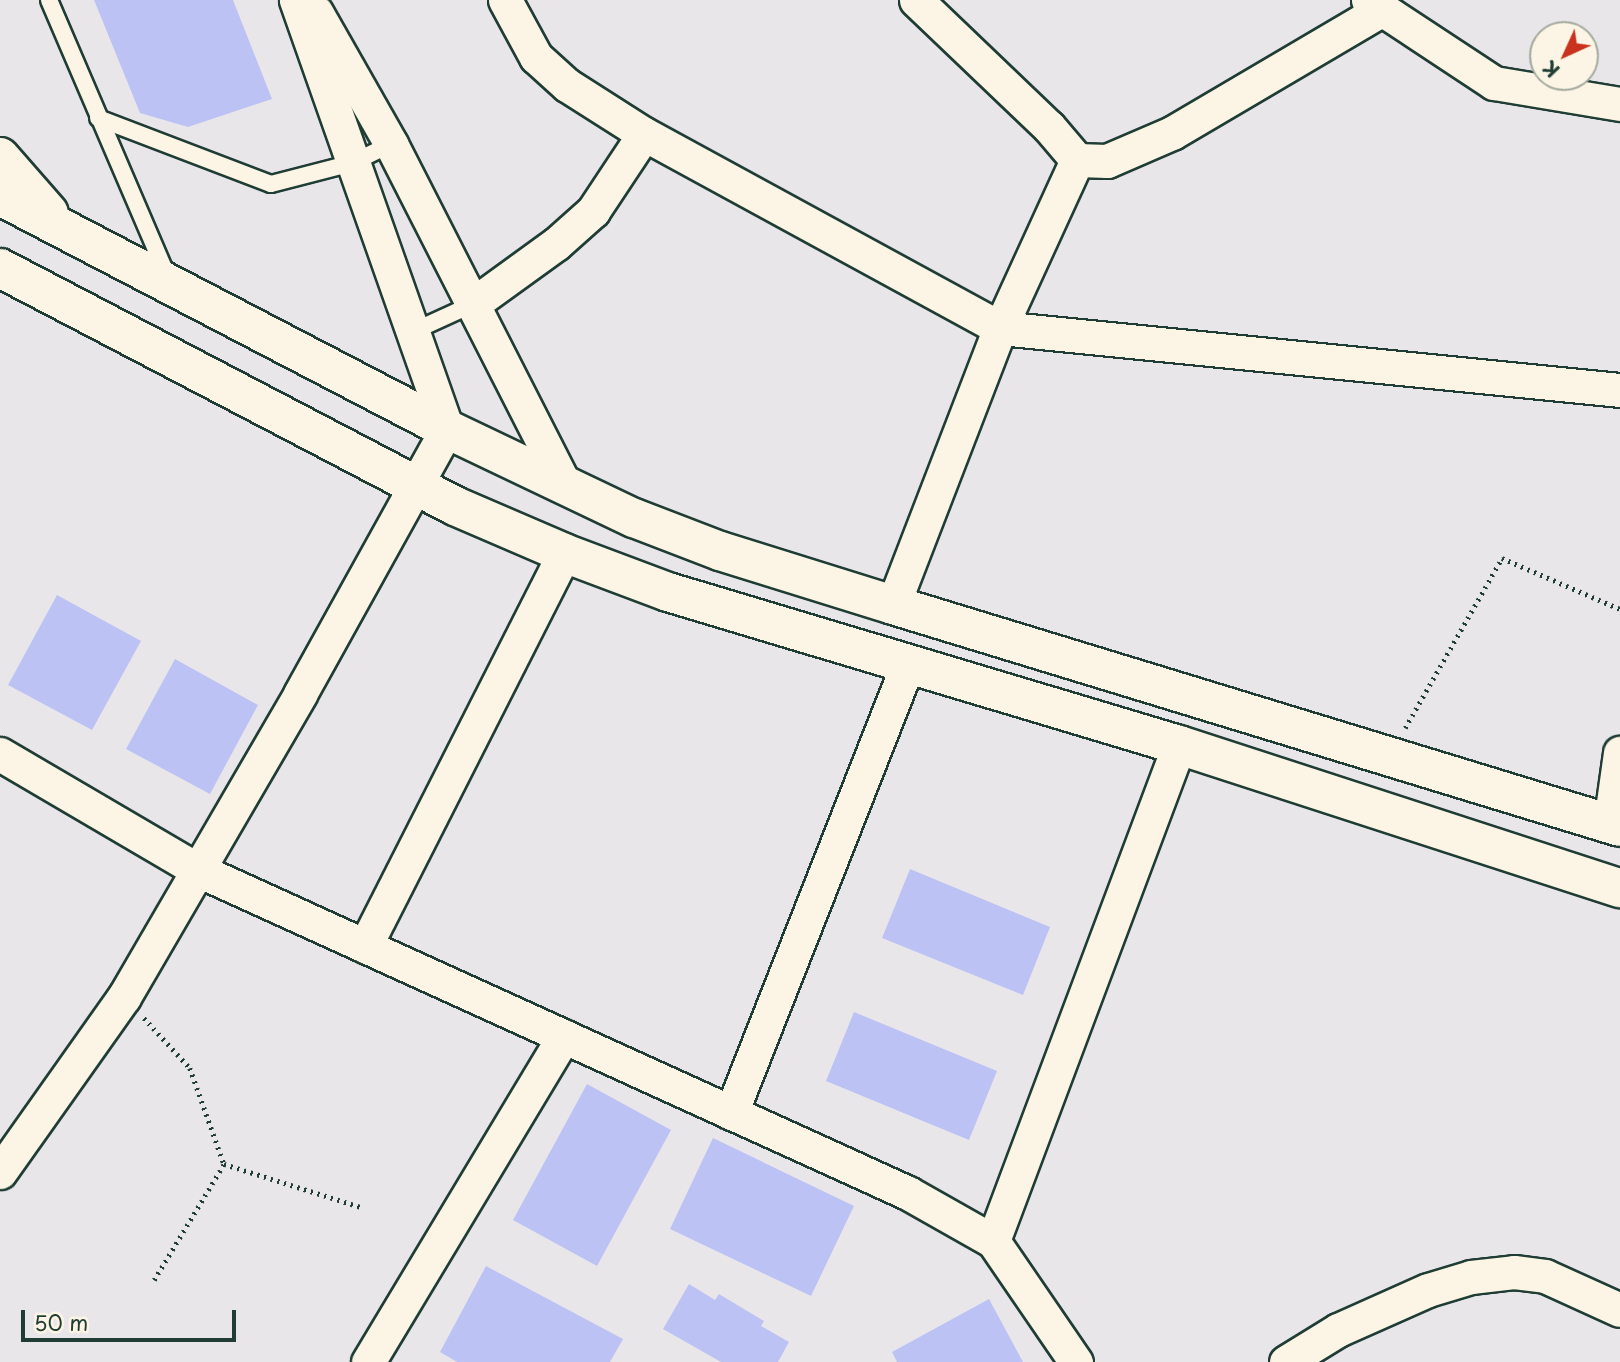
<!DOCTYPE html>
<html>
<head>
<meta charset="utf-8">
<style>
	body { margin:0 }
	#map { position:relative; width:1620px; height:1362px; overflow:hidden; background:#e9e6ea; font-family:"Playpen Sans",sans-serif }
	div>[style] { position:absolute }
	.building>* { inset:0; background:#bcc3f4 }
	.path>* { height:4.5px; margin-top:-2.25px; transform-origin:0; background:repeating-linear-gradient(90deg,#1f3d34 0 2px,transparent 0 7px) }
	.roads { filter:drop-shadow(2px 0 #1f3d34) drop-shadow(-2px 0 #1f3d34) drop-shadow(0 2px #1f3d34) drop-shadow(0 -2px #1f3d34) }
	.service>* { height:16px; margin:-8px; padding:0 8px; transform-origin:8px; border-radius:8px; background:#fcf5e5 }
	.minor>* { height:33px; margin:-16.5px; padding:0 16.5px; transform-origin:16.5px; border-radius:16.5px; background:#fcf5e5 }
	.secondary>* { height:38px; margin:-19px; padding:0 19px; transform-origin:19px; border-radius:19px; background:#fcf5e5 }
	span { translate:-50% -50%; white-space:nowrap; text-align:center; line-height:1.15; -webkit-text-stroke:5px #fcf5e5; paint-order:stroke }
	.north { position:absolute; left:1529px; top:21px; width:70px; height:70px; box-sizing:border-box; background:#fcf5e5; border:2px solid #a4ab9e; border-radius:50%; rotate:225deg; font-size:19px; font-weight:700; line-height:28px; text-align:center; color:#1f3d34 }
	.north::after { content:''; display:block; margin:auto; width:24px; height:32px; background:#c8321e; clip-path:polygon(50% 0,100% 100%,50% 72%,0 100%) }
	.scale { position:absolute; left:21px; top:1310px; width:215px; height:32px; box-sizing:border-box; border:4px solid #1f3d34; border-top:0; padding-left:9px; font-size:21px; line-height:24px; white-space:nowrap; color:#1f3d34; -webkit-text-stroke:5px #fcf5e5; paint-order:stroke }
</style>
</head>
<body>
<div id="map">
	<div class="building">
		<i style="clip-path:polygon(94px 0,233px 0,272px 99px,188px 127px,140px 113px)"></i>
		<i style="clip-path:polygon(57px 595px,141px 641px,92px 730px,8px 685px)"></i>
		<i style="clip-path:polygon(175px 659px,258px 705px,210px 794px,126px 749px)"></i>
		<i style="clip-path:polygon(910px 869px,1050px 927px,1023px 995px,882px 938px)"></i>
		<i style="clip-path:polygon(854px 1012px,997px 1071px,969px 1140px,826px 1081px)"></i>
		<i style="clip-path:polygon(587px 1084px,671px 1130px,597px 1266px,513px 1220px)"></i>
		<i style="clip-path:polygon(713px 1138px,854px 1206px,811px 1296px,670px 1229px)"></i>
		<i style="clip-path:polygon(486px 1266px,623px 1339px,610px 1362px,457px 1362px,440px 1352px)"></i>
		<i style="clip-path:polygon(689px 1284px,715px 1300px,719px 1294px,764px 1321px,761px 1326px,789px 1342px,778px 1362px,721px 1362px,663px 1329px)"></i>
		<i style="clip-path:polygon(989px 1299px,1023px 1362px,897px 1362px,892px 1352px)"></i>
	</div>
	<div class="path">
		<i style="left:1405px;top:728px;width:196px;rotate:-60.3deg"></i>
		<i style="left:1502px;top:558px;width:129px;rotate:23.4deg"></i>
		<i style="left:144px;top:1018px;width:68px;rotate:47.4deg"></i>
		<i style="left:190px;top:1068px;width:102px;rotate:70.5deg"></i>
		<i style="left:224px;top:1164px;width:143px;rotate:17.5deg"></i>
		<i style="left:154px;top:1280px;width:135px;rotate:-58.9deg"></i>
	</div>
	<div class="roads">
		<div class="service">
			<i style="left:49px;top:0;width:299px;rotate:66.8deg"></i>
			<i style="left:98px;top:118px;width:185px;rotate:20.9deg"></i>
			<i style="left:271px;top:184px;width:84px;rotate:-14.5deg"></i>
			<i style="left:352px;top:163px;width:43px;rotate:-26deg"></i>
			<i style="left:412px;top:332px;width:67px;rotate:-24.7deg"></i>
		</div>
		<div class="minor">
			<i style="left:505px;top:0;width:65px;rotate:61.5deg"></i>
			<i style="left:536px;top:57px;width:42px;rotate:42.1deg"></i>
			<i style="left:567px;top:85px;width:91px;rotate:32.5deg"></i>
			<i style="left:644px;top:134px;width:405px;rotate:28.6deg"></i>
			<i style="left:1000px;top:328px;width:623px;rotate:5.71deg"></i>
			<i style="left:916px;top:0;width:184px;rotate:43.7deg"></i>
			<i style="left:1049px;top:127px;width:43px;rotate:49.7deg"></i>
			<i style="left:1077px;top:160px;width:30px;rotate:2deg"></i>
			<i style="left:1107px;top:161px;width:71px;rotate:-23.3deg"></i>
			<i style="left:1172px;top:133px;width:243px;rotate:-30.5deg"></i>
			<i style="left:1368px;top:0;width:151px;rotate:33.4deg"></i>
			<i style="left:1494px;top:83px;width:128px;rotate:9.5deg"></i>
			<i style="left:316px;top:12px;width:152px;rotate:60.4deg"></i>
			<i style="left:391px;top:144px;width:385px;rotate:63deg"></i>
			<i style="left:473px;top:304px;width:102px;rotate:-35.9deg"></i>
			<i style="left:556px;top:244px;width:50px;rotate:-41.7deg"></i>
			<i style="left:593px;top:211px;width:92px;rotate:-56.5deg"></i>
			<i style="left:893px;top:605px;width:297px;rotate:-68.9deg"></i>
			<i style="left:1000px;top:328px;width:185px;rotate:-65.4deg"></i>
			<i style="left:0;top:754px;width:229px;rotate:30.4deg"></i>
			<i style="left:198px;top:870px;width:780px;rotate:24.46deg"></i>
			<i style="left:908px;top:1193px;width:98px;rotate:29.5deg"></i>
			<i style="left:993px;top:1241px;width:147px;rotate:55.6deg"></i>
			<i style="left:1610px;top:824px;width:72px;rotate:-82deg"></i>
			<i style="left:365px;top:946px;width:441px;rotate:-63.1deg"></i>
			<i style="left:731px;top:1113px;width:480px;rotate:-68.5deg"></i>
			<i style="left:0;top:1172px;width:214px;rotate:-54.7deg"></i>
			<i style="left:124px;top:997px;width:350px;rotate:-59.8deg"></i>
			<i style="left:300px;top:694px;width:303px;rotate:-61deg"></i>
			<i style="left:447px;top:429px;width:455px;rotate:-109.4deg"></i>
			<i style="left:993px;top:1241px;width:530px;rotate:-69.44deg"></i>
			<i style="left:368px;top:1362px;width:380px;rotate:-59deg"></i>
			<i style="left:1286px;top:1362px;width:61px;rotate:-31.6deg"></i>
			<i style="left:1338px;top:1330px;width:98px;rotate:-24deg"></i>
			<i style="left:1428px;top:1290px;width:45px;rotate:-16.8deg"></i>
			<i style="left:1471px;top:1277px;width:43px;rotate:-6.6deg"></i>
			<i style="left:1514px;top:1272px;width:31px;rotate:7deg"></i>
			<i style="left:1545px;top:1276px;width:82px;rotate:24.4deg"></i>
		</div>
		<div class="secondary">
			<i style="left:0;top:157px;width:74px;rotate:48.8deg"></i>
			<i style="left:0;top:196px;width:504px;rotate:27.53deg"></i>
			<i style="left:447px;top:429px;width:207px;rotate:25.5deg"></i>
			<i style="left:634px;top:518px;width:92px;rotate:21deg"></i>
			<i style="left:720px;top:551px;width:181px;rotate:17.3deg"></i>
			<i style="left:893px;top:605px;width:760px;rotate:16.98deg"></i>
			<i style="left:0;top:268px;width:513px;rotate:27.61deg"></i>
			<i style="left:455px;top:506px;width:119px;rotate:23.3deg"></i>
			<i style="left:564px;top:553px;width:111px;rotate:20.6deg"></i>
			<i style="left:668px;top:592px;width:533px;rotate:16.67deg"></i>
			<i style="left:1179px;top:745px;width:464px;rotate:18deg"></i>
		</div>
	</div>
	<div class="north">K</div>
	<div class="scale">50 m</div>
</div>
</body>
</html>
